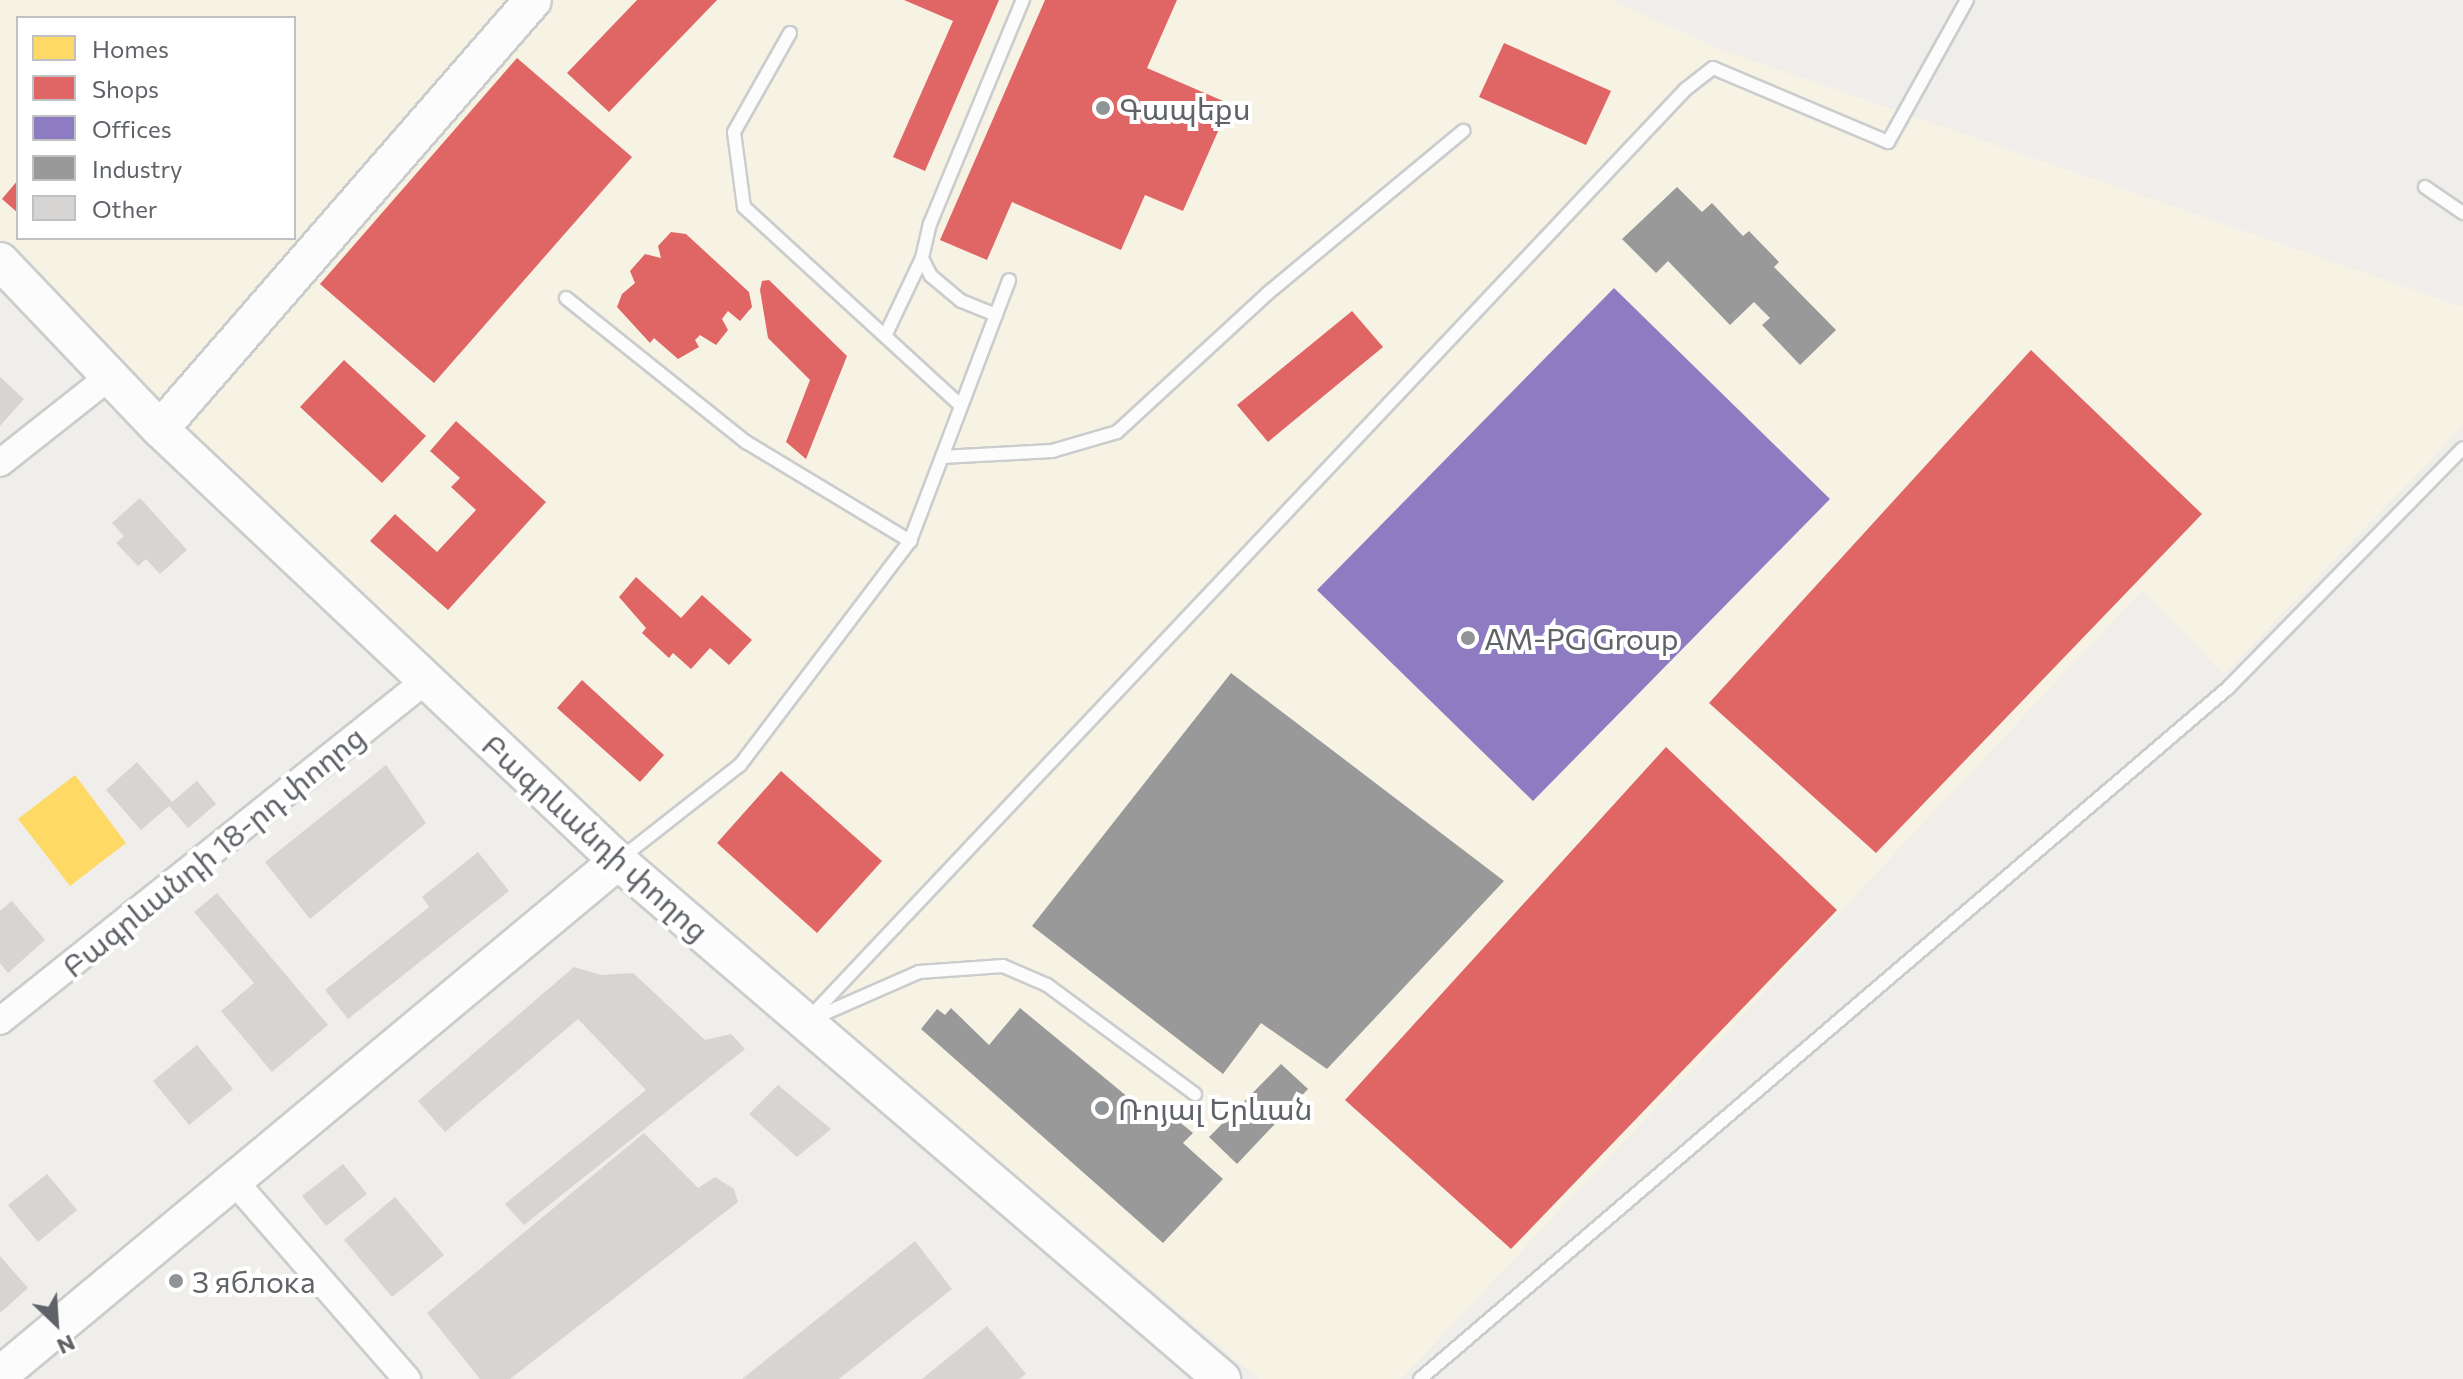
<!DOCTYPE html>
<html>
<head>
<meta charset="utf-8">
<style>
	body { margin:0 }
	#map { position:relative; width:2463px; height:1379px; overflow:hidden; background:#efeeea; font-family:Commissioner,"Noto Sans Armenian",sans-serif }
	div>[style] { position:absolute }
	.commercial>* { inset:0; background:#f7f3e4 }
	.homes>* { inset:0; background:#ffd966 }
	.shops>* { inset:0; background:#e06666 }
	.offices>* { inset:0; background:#8e7cc3 }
	.industry>* { inset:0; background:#999 }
	.building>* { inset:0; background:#d6d5d3 }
	.roads { filter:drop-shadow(2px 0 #cbcccc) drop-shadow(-2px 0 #cbcccc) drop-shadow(0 2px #cbcccc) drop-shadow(0 -2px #cbcccc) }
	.lane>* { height:12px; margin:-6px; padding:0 6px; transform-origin:6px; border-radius:6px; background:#fdfcfc }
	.street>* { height:26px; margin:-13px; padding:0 13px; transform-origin:13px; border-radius:13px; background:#fdfcfc }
	.secondary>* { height:36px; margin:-18px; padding:0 18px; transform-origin:18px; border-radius:18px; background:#fdfcfc }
	.dots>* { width:22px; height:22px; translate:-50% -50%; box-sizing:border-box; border:4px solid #fff; border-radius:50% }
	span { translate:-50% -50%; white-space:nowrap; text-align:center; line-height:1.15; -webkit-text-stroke:8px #fff; paint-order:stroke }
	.poi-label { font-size:30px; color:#5f6368 }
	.left { translate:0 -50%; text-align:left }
	.street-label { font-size:30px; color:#5f6368 }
	.legend { position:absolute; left:16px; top:16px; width:280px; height:224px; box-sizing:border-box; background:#fff; border:2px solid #bfc1c3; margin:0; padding:10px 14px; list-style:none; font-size:24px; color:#5f6368 }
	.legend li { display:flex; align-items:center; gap:16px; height:40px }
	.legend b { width:40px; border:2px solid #bfc1c3 }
	.north { position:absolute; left:16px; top:1283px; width:80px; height:80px; -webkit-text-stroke:6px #fff; paint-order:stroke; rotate:155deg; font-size:22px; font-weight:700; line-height:32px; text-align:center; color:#5f6368 }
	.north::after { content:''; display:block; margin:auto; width:28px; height:36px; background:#5f6368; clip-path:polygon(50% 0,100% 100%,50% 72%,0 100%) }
</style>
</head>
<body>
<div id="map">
	<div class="commercial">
		<i style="clip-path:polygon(evenodd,0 0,1612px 0,1722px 50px,2463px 307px,2463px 426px,2224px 674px,2142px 590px,1401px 1379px,1259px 1379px,673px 887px,0 252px,0 0,18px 18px,294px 18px,294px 238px,18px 238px,18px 18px)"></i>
	</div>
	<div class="homes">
		<i style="clip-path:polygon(75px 775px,126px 843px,70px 886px,18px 819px)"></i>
	</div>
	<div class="shops">
		<i style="clip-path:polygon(637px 0,717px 0,609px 112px,567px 73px)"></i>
		<i style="clip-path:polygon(904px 0,999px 0,925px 171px,893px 157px,953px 21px)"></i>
		<i style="clip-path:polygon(1045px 0,1177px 0,1147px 68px,1230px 104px,1183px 211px,1145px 195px,1121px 250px,1012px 202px,987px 260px,940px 240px)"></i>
		<i style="clip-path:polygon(1504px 43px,1611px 91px,1586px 145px,1479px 97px)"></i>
		<i style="clip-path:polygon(517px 58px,632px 157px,434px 383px,320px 284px)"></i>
		<i style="clip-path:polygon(18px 180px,18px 213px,2px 199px)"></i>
		<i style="clip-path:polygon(671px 232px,686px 234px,749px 292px,752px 307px,740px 321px,728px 311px,722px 319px,728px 330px,716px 345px,700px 335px,695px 340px,699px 347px,678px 359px,654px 338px,650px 343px,617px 307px,622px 294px,635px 283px,630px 271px,645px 254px,661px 258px,658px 246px)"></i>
		<i style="clip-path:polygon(769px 280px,847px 356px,806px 459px,786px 442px,810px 380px,768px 338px,760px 290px,762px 281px)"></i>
		<i style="clip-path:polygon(1352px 311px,1383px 347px,1268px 442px,1237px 405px)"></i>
		<i style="clip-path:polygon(2031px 350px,2202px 514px,1876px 853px,1709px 703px)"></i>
		<i style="clip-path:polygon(344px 360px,426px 436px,382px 483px,300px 407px)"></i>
		<i style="clip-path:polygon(456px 421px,546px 502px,448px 610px,370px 541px,395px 514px,437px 552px,476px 510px,451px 487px,460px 478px,430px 451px)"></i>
		<i style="clip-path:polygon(636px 577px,681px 618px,702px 595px,752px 640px,729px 665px,710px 648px,691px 669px,673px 653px,669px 658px,642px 633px,646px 628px,619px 597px)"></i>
		<i style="clip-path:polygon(582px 680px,664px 755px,640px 782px,557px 708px)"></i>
		<i style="clip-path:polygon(1666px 747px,1837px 910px,1511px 1249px,1345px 1100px)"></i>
		<i style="clip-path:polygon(781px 771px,882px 861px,817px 933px,717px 843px)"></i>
	</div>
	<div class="offices">
		<i style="clip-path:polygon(1614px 288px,1830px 499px,1533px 801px,1317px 590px)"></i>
	</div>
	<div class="industry">
		<i style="clip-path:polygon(1677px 187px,1702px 212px,1712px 203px,1743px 236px,1749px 231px,1779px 262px,1774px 267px,1836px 330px,1800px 365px,1762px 325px,1770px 318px,1754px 302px,1730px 325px,1668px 261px,1656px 273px,1622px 239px)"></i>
		<i style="clip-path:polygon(1231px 673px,1504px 881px,1327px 1069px,1261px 1023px,1223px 1074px,1032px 926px)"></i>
		<i style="clip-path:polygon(951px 1008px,989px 1045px,1020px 1008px,1152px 1117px,1160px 1106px,1193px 1133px,1183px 1143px,1223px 1179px,1163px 1243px,921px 1029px,937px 1009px,945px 1015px)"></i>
		<i style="clip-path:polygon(1281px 1064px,1308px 1089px,1237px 1164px,1209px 1137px)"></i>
	</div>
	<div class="building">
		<i style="clip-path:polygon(0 377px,24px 399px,0 426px)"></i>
		<i style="clip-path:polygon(140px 498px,187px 550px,160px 574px,146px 559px,138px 566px,116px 543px,124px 536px,112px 523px)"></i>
		<i style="clip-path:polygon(137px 762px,172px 802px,197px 781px,216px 804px,188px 828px,169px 806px,141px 830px,106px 790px)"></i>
		<i style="clip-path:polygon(386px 765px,426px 823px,310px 919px,265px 862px)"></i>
		<i style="clip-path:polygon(478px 852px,509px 891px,348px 1019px,325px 990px,429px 907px,422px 897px)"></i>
		<i style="clip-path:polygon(217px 893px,328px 1025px,272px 1072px,221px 1011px,254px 983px,194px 912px)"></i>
		<i style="clip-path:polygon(12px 901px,45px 940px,8px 973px,0 963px,0 911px)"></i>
		<i style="clip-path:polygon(574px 967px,601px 975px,633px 973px,705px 1040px,731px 1034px,745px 1049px,524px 1225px,505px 1204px,646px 1090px,578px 1019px,445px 1132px,418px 1101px)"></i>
		<i style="clip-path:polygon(197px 1045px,233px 1089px,189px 1125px,153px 1081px)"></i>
		<i style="clip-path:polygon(778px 1085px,831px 1129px,797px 1157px,749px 1114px)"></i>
		<i style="clip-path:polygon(644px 1133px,698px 1188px,715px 1177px,734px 1189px,738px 1202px,510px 1379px,480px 1379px,427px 1313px)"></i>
		<i style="clip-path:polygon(343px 1164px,367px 1194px,326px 1226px,302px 1196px)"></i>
		<i style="clip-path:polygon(47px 1174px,77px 1210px,38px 1242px,8px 1205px)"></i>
		<i style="clip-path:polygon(395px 1197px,444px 1255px,392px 1297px,344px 1240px)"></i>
		<i style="clip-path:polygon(915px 1241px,952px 1289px,839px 1379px,742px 1379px)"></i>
		<i style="clip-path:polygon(0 1256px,28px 1288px,0 1313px)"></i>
		<i style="clip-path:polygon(987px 1326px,1026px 1374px,1019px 1379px,922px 1379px)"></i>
	</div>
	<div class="roads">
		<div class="lane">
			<i style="left:790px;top:33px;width:114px;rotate:119.5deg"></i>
			<i style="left:734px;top:132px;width:76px;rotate:82.4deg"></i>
			<i style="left:744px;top:207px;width:294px;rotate:42.5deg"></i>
			<i style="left:2425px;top:187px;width:46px;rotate:34.4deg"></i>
			<i style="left:566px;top:298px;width:231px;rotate:38.7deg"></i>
			<i style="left:746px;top:442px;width:192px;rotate:31.1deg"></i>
			<i style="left:996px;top:315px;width:38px;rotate:-158deg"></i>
			<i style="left:961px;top:301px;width:39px;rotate:-140deg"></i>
			<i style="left:931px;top:276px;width:20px;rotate:-117deg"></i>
			<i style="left:922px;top:258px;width:35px;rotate:-77deg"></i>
			<i style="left:930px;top:224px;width:243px;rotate:-67.5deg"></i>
			<i style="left:885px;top:336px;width:86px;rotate:-64.6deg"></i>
			<i style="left:942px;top:457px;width:110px;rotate:-3.1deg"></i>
			<i style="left:1052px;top:451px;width:68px;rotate:-16.3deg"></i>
			<i style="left:1117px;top:432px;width:205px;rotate:-42.6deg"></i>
			<i style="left:1268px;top:293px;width:254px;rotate:-39.7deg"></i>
			<i style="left:620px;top:859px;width:152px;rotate:-38.1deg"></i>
			<i style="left:740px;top:765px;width:281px;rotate:-52.8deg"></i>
			<i style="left:910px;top:541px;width:279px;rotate:-69.2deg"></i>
			<i style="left:808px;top:1019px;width:1279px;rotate:-46.65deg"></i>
			<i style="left:1686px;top:89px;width:34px;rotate:-38deg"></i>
			<i style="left:1713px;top:68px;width:190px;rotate:22.9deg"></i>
			<i style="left:1888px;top:142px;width:162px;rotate:-60.9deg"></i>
			<i style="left:812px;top:1019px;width:117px;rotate:-23.7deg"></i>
			<i style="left:919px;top:972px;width:84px;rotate:-4.1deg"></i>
			<i style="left:1003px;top:966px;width:48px;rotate:23.4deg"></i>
			<i style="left:1047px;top:985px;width:184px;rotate:36.4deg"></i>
			<i style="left:1420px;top:1379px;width:1065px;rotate:-40.54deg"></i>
			<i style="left:2229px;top:687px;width:334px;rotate:-45.6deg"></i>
		</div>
		<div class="street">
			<i style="left:0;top:463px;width:140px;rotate:-38.3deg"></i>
			<i style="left:0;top:1021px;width:544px;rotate:-38.66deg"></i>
			<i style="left:235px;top:1182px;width:262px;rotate:48.9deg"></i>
		</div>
		<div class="secondary">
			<i style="left:0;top:261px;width:232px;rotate:46.4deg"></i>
			<i style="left:160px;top:429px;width:630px;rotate:43.33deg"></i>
			<i style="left:618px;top:861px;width:796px;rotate:40.62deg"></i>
			<i style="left:160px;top:429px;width:568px;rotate:-48.99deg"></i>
			<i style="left:0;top:1375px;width:804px;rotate:-39.75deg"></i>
		</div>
	</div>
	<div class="dots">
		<i style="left:1103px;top:108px;background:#919496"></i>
		<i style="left:1468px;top:638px;background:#919496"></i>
		<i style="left:1102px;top:1108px;background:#919496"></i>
		<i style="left:176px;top:1281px;background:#919496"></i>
	</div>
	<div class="poi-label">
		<span class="left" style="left:1119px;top:108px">Գապեքս</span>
		<span class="left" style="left:1484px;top:638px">AM-PG Group</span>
		<span class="left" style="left:1118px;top:1108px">Ռոյալ Երևան</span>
		<span class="left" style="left:192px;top:1281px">3 яблока</span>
	</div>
	<div class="street-label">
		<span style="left:596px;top:837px;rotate:42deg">Բագրևանդի փողոց</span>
		<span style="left:213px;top:851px;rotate:-39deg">Բագրևանդի 18-րդ փողոց</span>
	</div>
	<ul class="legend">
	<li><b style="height:22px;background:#ffd966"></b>Homes</li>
	<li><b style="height:22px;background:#e06666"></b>Shops</li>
	<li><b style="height:22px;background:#8e7cc3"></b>Offices</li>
	<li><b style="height:22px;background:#999"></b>Industry</li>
	<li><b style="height:22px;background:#d6d5d3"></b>Other</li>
	</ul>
	<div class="north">N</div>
</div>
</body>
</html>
